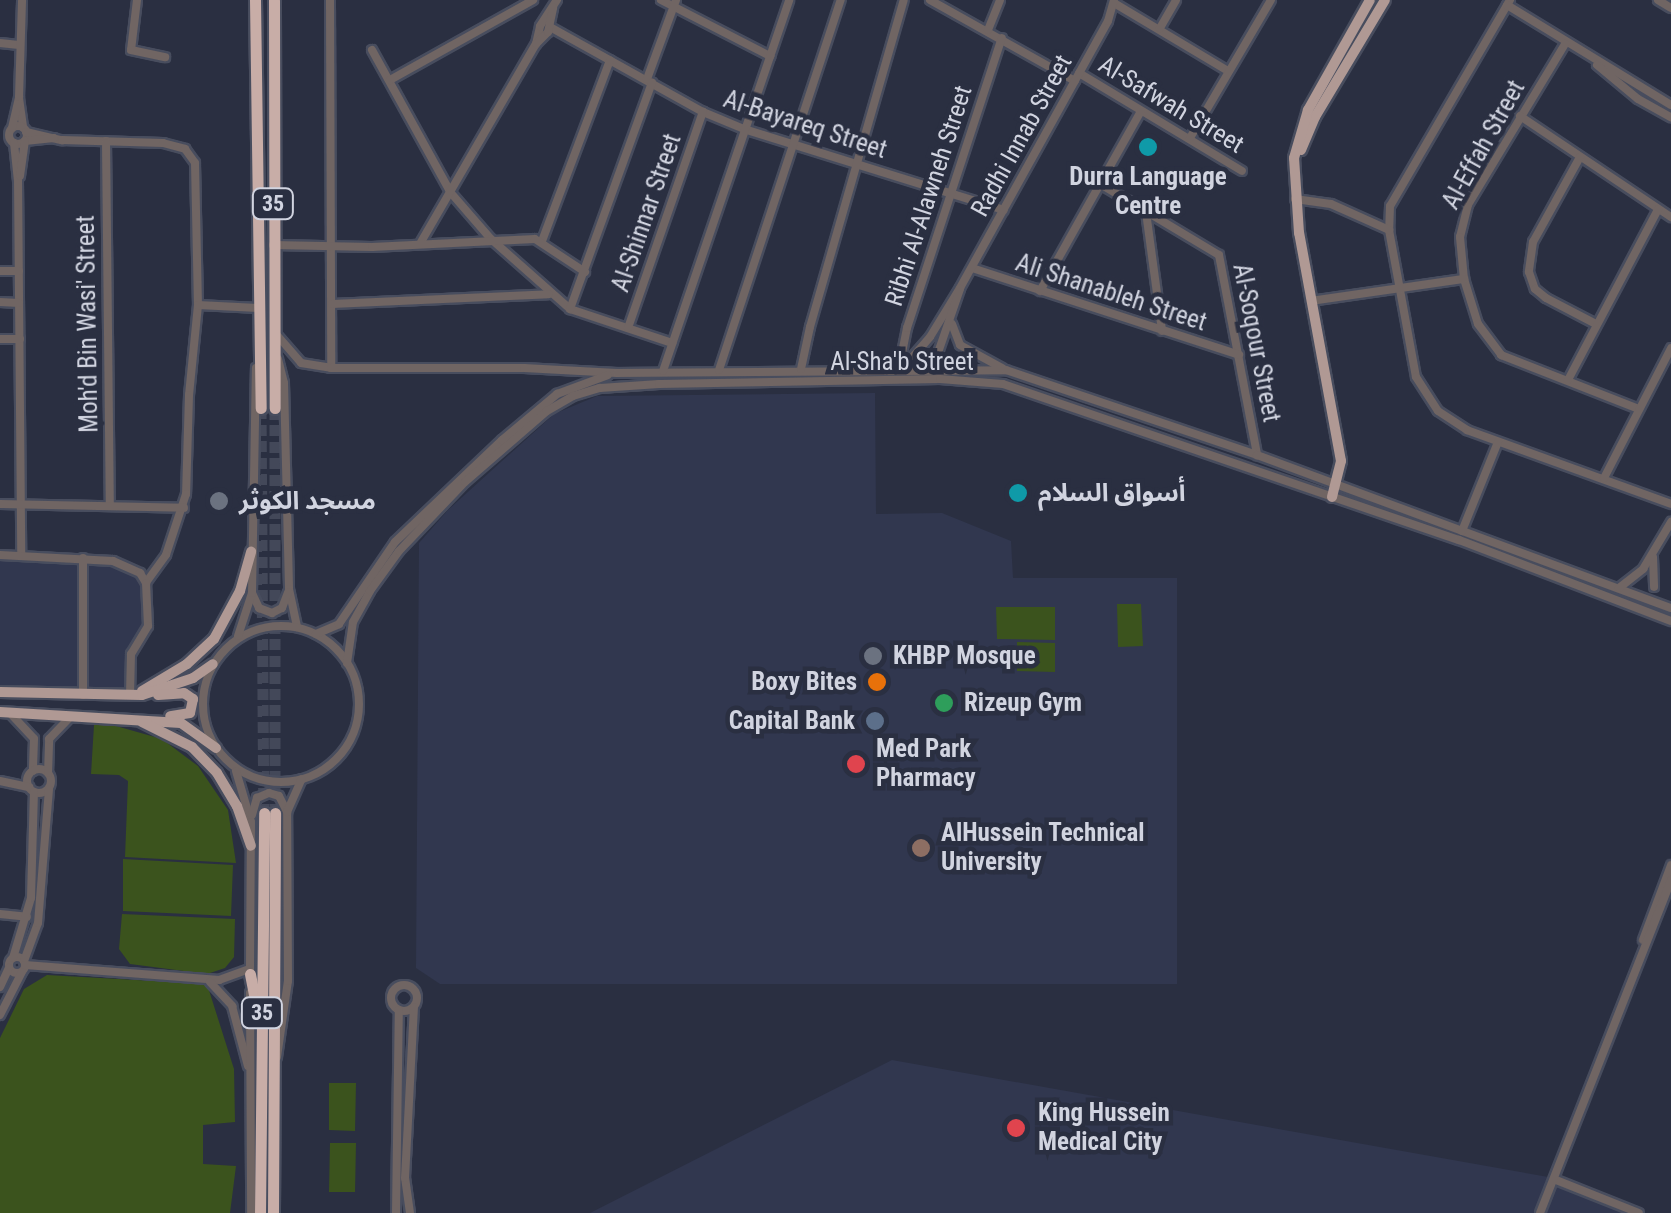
<!DOCTYPE html>
<html>
<head>
<meta charset="utf-8">
<style>
	body { margin:0 }
	#map { position:relative; width:1671px; height:1213px; overflow:hidden; background:#2a2f41; font-family:"Roboto Condensed","Noto Sans Arabic",sans-serif }
	div>[style] { position:absolute }
	.built>* { inset:0; background:#31374f }
	.green>* { inset:0; background:#3b531d }
	.highway-tunnel>* { height:11px; margin-top:-5.5px; transform-origin:0; background:repeating-linear-gradient(90deg,#434859 0 11px,transparent 0 16.5px) }
	.roads { filter:drop-shadow(2px 0 #484d5e) drop-shadow(-2px 0 #484d5e) drop-shadow(0 2px #484d5e) drop-shadow(0 -2px #484d5e) }
	.minor>* { height:8px; margin:-4px; padding:0 4px; transform-origin:4px; border-radius:4px; background:#706563 }
	.minor>.ring { margin:-4px; padding:0; box-sizing:content-box; background:none; border:8px solid #706563; border-radius:50% }
	.major>* { height:10px; margin:-5px; padding:0 5px; transform-origin:5px; border-radius:5px; background:#b09994 }
	.highway>* { height:11px; margin:-5.5px; padding:0 5.5px; transform-origin:5.5px; border-radius:5.5px; background:#c8ada7 }
	.dots>* { width:28px; height:28px; translate:-50% -50%; box-sizing:border-box; border:5px solid #2a2f41; border-radius:50% }
	span { translate:-50% -50%; white-space:nowrap; text-align:center; line-height:1.15; -webkit-text-stroke:9px #2a2f41; paint-order:stroke }
	.shield-label span { padding:2px 8px; background:#2a2f41; border:2px solid; border-radius:8px; -webkit-text-stroke-width:0 }
	.shield-label { font-size:22px; color:#d1d4e0; font-weight:700 }
	.street-label { font-size:25px; color:#d1d4e0 }
	.poi-label { font-size:25px; color:#d1d4e0; font-weight:700 }
	.left { translate:0 -50%; text-align:left }
	.right { translate:-100% -50%; text-align:right }
</style>
</head>
<body>
<div id="map">
	<div class="built">
		<i style="clip-path:polygon(875px 393px,876px 514px,942px 513px,1011px 541px,1013px 578px,1177px 578px,1177px 984px,440px 984px,416px 968px,419px 543px,448px 510px,554px 414px,597px 396px)"></i>
		<i style="clip-path:polygon(0 555px,124px 563px,146px 583px,148px 635px,137px 646px,133px 662px,134px 695px,0 692px)"></i>
		<i style="clip-path:polygon(892px 1060px,1554px 1178px,1639px 1213px,590px 1213px)"></i>
	</div>
	<div class="green">
		<i style="clip-path:polygon(1117px 604px,1141px 604px,1143px 646px,1118px 647px)"></i>
		<i style="clip-path:polygon(996px 607px,1055px 607px,1055px 640px,997px 639px)"></i>
		<i style="clip-path:polygon(1017px 642px,1055px 643px,1055px 672px,1017px 671px)"></i>
		<i style="clip-path:polygon(109px 724px,162px 739px,198px 766px,228px 810px,236px 863px,125px 857px,128px 781px,119px 775px,91px 774px,94px 725px)"></i>
		<i style="clip-path:polygon(123px 859px,233px 865px,231px 916px,123px 911px)"></i>
		<i style="clip-path:polygon(122px 914px,235px 919px,234px 957px,225px 968px,207px 974px,130px 964px,119px 949px)"></i>
		<i style="clip-path:polygon(47px 975px,207px 984px,234px 1069px,235px 1122px,203px 1125px,203px 1164px,236px 1166px,230px 1213px,0 1213px,0 1038px,24px 989px)"></i>
		<i style="clip-path:polygon(329px 1083px,356px 1083px,355px 1131px,329px 1130px)"></i>
		<i style="clip-path:polygon(330px 1143px,356px 1143px,355px 1192px,329px 1192px)"></i>
	</div>
	<div class="highway-tunnel">
		<i style="left:261px;top:408px;width:405px;rotate:89.6deg"></i>
		<i style="left:275px;top:408px;width:405px;rotate:90deg"></i>
	</div>
	<div class="roads">
		<div class="minor">
			<i style="left:137px;top:0;width:50px;rotate:96.8deg"></i>
			<i style="left:131px;top:50px;width:35px;rotate:12deg"></i>
			<i style="left:330px;top:0;width:368px;rotate:89.8deg"></i>
			<i style="left:661px;top:0;width:123px;rotate:27.2deg"></i>
			<i style="left:930px;top:0;width:166px;rotate:29.2deg"></i>
			<i style="left:1510px;top:0;width:238px;rotate:120.2deg"></i>
			<i style="left:1390px;top:206px;width:24px;rotate:92deg"></i>
			<i style="left:1389px;top:230px;width:149px;rotate:79.6deg"></i>
			<i style="left:1416px;top:377px;width:40px;rotate:57.1deg"></i>
			<i style="left:1438px;top:411px;width:35px;rotate:33deg"></i>
			<i style="left:1467px;top:430px;width:217px;rotate:19.9deg"></i>
			<i style="left:1658px;top:0;width:15px;rotate:32deg"></i>
			<i style="left:1114px;top:3px;width:133px;rotate:30.8deg"></i>
			<i style="left:1507px;top:5px;width:192px;rotate:31.4deg"></i>
			<i style="left:550px;top:27px;width:175px;rotate:29.1deg"></i>
			<i style="left:703px;top:112px;width:44px;rotate:22.5deg"></i>
			<i style="left:744px;top:129px;width:272px;rotate:17.3deg"></i>
			<i style="left:1160px;top:28px;width:32px;rotate:-60deg"></i>
			<i style="left:988px;top:30px;width:32px;rotate:-68deg"></i>
			<i style="left:0;top:43px;width:19px;rotate:6deg"></i>
			<i style="left:536px;top:44px;width:18px;rotate:-77deg"></i>
			<i style="left:540px;top:26px;width:31px;rotate:-57deg"></i>
			<i style="left:1565px;top:44px;width:188px;rotate:121.1deg"></i>
			<i style="left:1468px;top:205px;width:33px;rotate:104deg"></i>
			<i style="left:1460px;top:237px;width:42px;rotate:84.6deg"></i>
			<i style="left:1464px;top:279px;width:47px;rotate:72.7deg"></i>
			<i style="left:1478px;top:324px;width:39px;rotate:53deg"></i>
			<i style="left:1501px;top:355px;width:148px;rotate:21.4deg"></i>
			<i style="left:372px;top:50px;width:163px;rotate:61.1deg"></i>
			<i style="left:451px;top:193px;width:61px;rotate:49deg"></i>
			<i style="left:491px;top:239px;width:106px;rotate:41.5deg"></i>
			<i style="left:570px;top:309px;width:108px;rotate:18.4deg"></i>
			<i style="left:1597px;top:65px;width:53px;rotate:39.7deg"></i>
			<i style="left:1638px;top:99px;width:38px;rotate:29deg"></i>
			<i style="left:1079px;top:73px;width:190px;rotate:31deg"></i>
			<i style="left:647px;top:79px;width:84px;rotate:-69.8deg"></i>
			<i style="left:390px;top:80px;width:164px;rotate:-29.2deg"></i>
			<i style="left:19px;top:98px;width:30px;rotate:82deg"></i>
			<i style="left:1520px;top:116px;width:182px;rotate:33.8deg"></i>
			<i class="ring" style="left:9px;top:126px;width:10px;height:10px"></i>
			<i style="left:12px;top:128px;width:32px;rotate:-77deg"></i>
			<i style="left:19px;top:97px;width:97px;rotate:-88.2deg"></i>
			<i style="left:26px;top:132px;width:37px;rotate:13deg"></i>
			<i style="left:62px;top:140px;width:101px;rotate:1.7deg"></i>
			<i style="left:163px;top:143px;width:23px;rotate:15deg"></i>
			<i style="left:185px;top:149px;width:17px;rotate:54deg"></i>
			<i style="left:195px;top:163px;width:142px;rotate:88.8deg"></i>
			<i style="left:198px;top:305px;width:90px;rotate:95.7deg"></i>
			<i style="left:189px;top:395px;width:99px;rotate:91.7deg"></i>
			<i style="left:186px;top:494px;width:64px;rotate:108.2deg"></i>
			<i style="left:166px;top:555px;width:34px;rotate:126deg"></i>
			<i style="left:1190px;top:138px;width:160px;rotate:-59.6deg"></i>
			<i style="left:25px;top:141px;width:29px;rotate:-6deg"></i>
			<i style="left:106px;top:141px;width:364px;rotate:89.4deg"></i>
			<i style="left:14px;top:143px;width:37px;rotate:84deg"></i>
			<i style="left:18px;top:180px;width:375px;rotate:89.5deg"></i>
			<i style="left:1580px;top:157px;width:97px;rotate:118.9deg"></i>
			<i style="left:1533px;top:242px;width:30px;rotate:98deg"></i>
			<i style="left:1529px;top:272px;width:18px;rotate:71deg"></i>
			<i style="left:1535px;top:289px;width:14px;rotate:39deg"></i>
			<i style="left:1546px;top:298px;width:56px;rotate:27.5deg"></i>
			<i style="left:20px;top:176px;width:35px;rotate:-82deg"></i>
			<i style="left:1102px;top:185px;width:136px;rotate:30.9deg"></i>
			<i style="left:1219px;top:255px;width:204px;rotate:79.2deg"></i>
			<i style="left:1295px;top:199px;width:36px;rotate:8deg"></i>
			<i style="left:1331px;top:204px;width:64px;rotate:24.1deg"></i>
			<i style="left:1146px;top:212px;width:120px;rotate:82.3deg"></i>
			<i style="left:542px;top:241px;width:193px;rotate:-69.4deg"></i>
			<i style="left:421px;top:242px;width:229px;rotate:-59.9deg"></i>
			<i style="left:536px;top:44px;width:17px;rotate:-45deg"></i>
			<i style="left:548px;top:32px;width:25px;rotate:-78deg"></i>
			<i style="left:273px;top:245px;width:99px;rotate:1.2deg"></i>
			<i style="left:372px;top:247px;width:163px;rotate:-2.8deg"></i>
			<i style="left:535px;top:239px;width:60px;rotate:33.4deg"></i>
			<i style="left:972px;top:268px;width:281px;rotate:18deg"></i>
			<i style="left:0;top:271px;width:19px"></i>
			<i style="left:1040px;top:291px;width:206px;rotate:-60.7deg"></i>
			<i style="left:1311px;top:301px;width:155px;rotate:-8.2deg"></i>
			<i style="left:0;top:302px;width:19px;rotate:3deg"></i>
			<i style="left:332px;top:304px;width:217px;rotate:-2.6deg"></i>
			<i style="left:198px;top:305px;width:60px;rotate:2.9deg"></i>
			<i style="left:570px;top:309px;width:241px;rotate:-70.1deg"></i>
			<i style="left:952px;top:324px;width:22px;rotate:69deg"></i>
			<i style="left:960px;top:345px;width:48px;rotate:28.7deg"></i>
			<i style="left:628px;top:328px;width:229px;rotate:-70.9deg"></i>
			<i style="left:276px;top:334px;width:38px;rotate:49deg"></i>
			<i style="left:301px;top:363px;width:30px;rotate:9deg"></i>
			<i style="left:331px;top:368px;width:193px"></i>
			<i style="left:524px;top:368px;width:93px;rotate:3.1deg"></i>
			<i style="left:617px;top:373px;width:389px;rotate:-0.4deg"></i>
			<i style="left:1006px;top:370px;width:265px;rotate:18.7deg"></i>
			<i style="left:1257px;top:455px;width:441px;rotate:20.3deg"></i>
			<i style="left:0;top:339px;width:20px"></i>
			<i style="left:278px;top:359px;width:25px;rotate:76deg"></i>
			<i style="left:284px;top:383px;width:206px;rotate:88.6deg"></i>
			<i style="left:289px;top:589px;width:39px;rotate:78deg"></i>
			<i style="left:899px;top:368px;width:41px;rotate:-78.7deg"></i>
			<i style="left:907px;top:328px;width:305px;rotate:-71.9deg"></i>
			<i style="left:903px;top:368px;width:41px;rotate:-48.9deg"></i>
			<i style="left:930px;top:337px;width:57px;rotate:-58.5deg"></i>
			<i style="left:960px;top:288px;width:305px;rotate:-61deg"></i>
			<i style="left:1108px;top:21px;width:22px;rotate:-74deg"></i>
			<i style="left:801px;top:369px;width:43px;rotate:-77.9deg"></i>
			<i style="left:810px;top:327px;width:340px;rotate:-74deg"></i>
			<i style="left:719px;top:370px;width:390px;rotate:-71.8deg"></i>
			<i style="left:932px;top:370px;width:86px;rotate:-70.9deg"></i>
			<i style="left:663px;top:371px;width:392px;rotate:-71.2deg"></i>
			<i style="left:1568px;top:380px;width:193px;rotate:-62.2deg"></i>
			<i style="left:1604px;top:478px;width:146px;rotate:-62.7deg"></i>
			<i style="left:0;top:504px;width:184px;rotate:1.2deg"></i>
			<i style="left:1462px;top:531px;width:96px;rotate:-68deg"></i>
			<i style="left:0;top:555px;width:113px;rotate:3deg"></i>
			<i style="left:113px;top:561px;width:30px;rotate:24deg"></i>
			<i style="left:140px;top:573px;width:12px;rotate:59deg"></i>
			<i style="left:146px;top:583px;width:43px;rotate:87.3deg"></i>
			<i style="left:148px;top:626px;width:33px;rotate:121deg"></i>
			<i style="left:131px;top:654px;width:41px;rotate:91.4deg"></i>
			<i style="left:1653px;top:557px;width:30px;rotate:88deg"></i>
			<i style="left:83px;top:558px;width:137px;rotate:90deg"></i>
			<i style="left:1619px;top:588px;width:31px;rotate:-38deg"></i>
			<i style="left:1643px;top:569px;width:55px;rotate:-59.2deg"></i>
			<i style="left:252px;top:593px;width:17px;rotate:65deg"></i>
			<i style="left:259px;top:608px;width:14px;rotate:21deg"></i>
			<i style="left:272px;top:613px;width:11px;rotate:-27deg"></i>
			<i style="left:282px;top:608px;width:17px;rotate:-69deg"></i>
			<i class="ring" style="left:203px;top:626px;width:148px;height:148px"></i>
			<i style="left:316px;top:634px;width:25px;rotate:-23deg"></i>
			<i style="left:339px;top:624px;width:99px;rotate:-55.7deg"></i>
			<i style="left:395px;top:542px;width:148px;rotate:-43.6deg"></i>
			<i style="left:502px;top:440px;width:72px;rotate:-39.9deg"></i>
			<i style="left:557px;top:394px;width:54px;rotate:-20.4deg"></i>
			<i style="left:238px;top:636px;width:45px;rotate:-72deg"></i>
			<i style="left:252px;top:593px;width:225px;rotate:-89deg"></i>
			<i style="left:347px;top:663px;width:41px;rotate:-81.7deg"></i>
			<i style="left:353px;top:622px;width:35px;rotate:-61deg"></i>
			<i style="left:370px;top:591px;width:49px;rotate:-54.1deg"></i>
			<i style="left:399px;top:551px;width:95px;rotate:-46.3deg"></i>
			<i style="left:465px;top:482px;width:108px;rotate:-40.9deg"></i>
			<i style="left:547px;top:411px;width:30px;rotate:-30deg"></i>
			<i style="left:573px;top:396px;width:28px;rotate:-17deg"></i>
			<i style="left:600px;top:388px;width:59px;rotate:-3.9deg"></i>
			<i style="left:659px;top:384px;width:281px;rotate:-1deg"></i>
			<i style="left:940px;top:379px;width:63px;rotate:4.5deg"></i>
			<i style="left:1003px;top:384px;width:482px;rotate:18.9deg"></i>
			<i style="left:1459px;top:540px;width:227px;rotate:20.9deg"></i>
			<i style="left:10px;top:713px;width:35px;rotate:47deg"></i>
			<i style="left:34px;top:739px;width:32px;rotate:92deg"></i>
			<i class="ring" style="left:27px;top:769px;width:16px;height:16px"></i>
			<i style="left:236px;top:771px;width:53px;rotate:73.6deg"></i>
			<i style="left:251px;top:822px;width:152px;rotate:90.4deg"></i>
			<i style="left:48px;top:773px;width:34px;rotate:-88deg"></i>
			<i style="left:49px;top:739px;width:32px;rotate:-46deg"></i>
			<i style="left:0;top:781px;width:30px;rotate:12deg"></i>
			<i style="left:252px;top:815px;width:18px;rotate:-74deg"></i>
			<i style="left:257px;top:798px;width:13px;rotate:-23deg"></i>
			<i style="left:269px;top:793px;width:10px;rotate:17deg"></i>
			<i style="left:279px;top:796px;width:18px;rotate:63deg"></i>
			<i style="left:0;top:914px;width:27px;rotate:6deg"></i>
			<i style="left:1643px;top:940px;width:80px;rotate:-69.5deg"></i>
			<i class="ring" style="left:9px;top:957px;width:8px;height:8px"></i>
			<i style="left:13px;top:958px;width:63px;rotate:-73.3deg"></i>
			<i style="left:31px;top:898px;width:106px;rotate:-88.4deg"></i>
			<i style="left:24px;top:961px;width:40px;rotate:-69.8deg"></i>
			<i style="left:38px;top:923px;width:134px;rotate:-85.3deg"></i>
			<i style="left:25px;top:965px;width:195px;rotate:4.4deg"></i>
			<i style="left:219px;top:980px;width:33px;rotate:-20deg"></i>
			<i style="left:210px;top:982px;width:33px;rotate:47deg"></i>
			<i style="left:232px;top:1006px;width:62px;rotate:75.1deg"></i>
			<i class="ring" style="left:391px;top:985px;width:18px;height:18px"></i>
			<i style="left:0;top:987px;width:21px;rotate:-65deg"></i>
			<i style="left:250px;top:993px;width:220px;rotate:89.7deg"></i>
			<i style="left:0;top:1015px;width:48px;rotate:-62.9deg"></i>
			<i style="left:277px;top:1057px;width:77px;rotate:-81.8deg"></i>
			<i style="left:288px;top:981px;width:169px;rotate:-90.3deg"></i>
			<i style="left:287px;top:812px;width:36px;rotate:-66deg"></i>
			<i style="left:1556px;top:1180px;width:89px;rotate:21.7deg"></i>
			<i style="left:396px;top:1213px;width:203px;rotate:-89.2deg"></i>
			<i style="left:410px;top:1213px;width:35px;rotate:-98deg"></i>
			<i style="left:405px;top:1178px;width:171px;rotate:-87deg"></i>
			<i style="left:1540px;top:1213px;width:358px;rotate:-68.5deg"></i>
		</div>
		<div class="major">
			<i style="left:1301px;top:150px;width:36px;rotate:-67deg"></i>
			<i style="left:1315px;top:117px;width:136px;rotate:-59.1deg"></i>
			<i style="left:1332px;top:497px;width:37px;rotate:-76deg"></i>
			<i style="left:1341px;top:461px;width:232px;rotate:-100.4deg"></i>
			<i style="left:1299px;top:233px;width:75px;rotate:-93.8deg"></i>
			<i style="left:1294px;top:158px;width:50px;rotate:-73.7deg"></i>
			<i style="left:1308px;top:110px;width:126px;rotate:-60.6deg"></i>
			<i style="left:142px;top:691px;width:52px;rotate:-31deg"></i>
			<i style="left:187px;top:664px;width:37px;rotate:-43deg"></i>
			<i style="left:214px;top:639px;width:55px;rotate:-61.6deg"></i>
			<i style="left:240px;top:591px;width:41px;rotate:-74.2deg"></i>
			<i style="left:0;top:692px;width:142px;rotate:1.2deg"></i>
			<i style="left:142px;top:695px;width:54px;rotate:-18.4deg"></i>
			<i style="left:193px;top:678px;width:24px;rotate:-35deg"></i>
			<i style="left:158px;top:695px;width:26px;rotate:-4deg"></i>
			<i style="left:184px;top:693px;width:11px;rotate:34deg"></i>
			<i style="left:193px;top:699px;width:14px;rotate:102deg"></i>
			<i style="left:190px;top:713px;width:20px;rotate:171deg"></i>
			<i style="left:0;top:712px;width:181px;rotate:3.5deg"></i>
			<i style="left:181px;top:723px;width:43px;rotate:35.5deg"></i>
			<i style="left:142px;top:722px;width:56px;rotate:26.6deg"></i>
			<i style="left:192px;top:747px;width:36px;rotate:46deg"></i>
			<i style="left:217px;top:773px;width:39px;rotate:59deg"></i>
			<i style="left:237px;top:806px;width:42px;rotate:70.7deg"></i>
		</div>
		<div class="highway">
			<i style="left:255px;top:0;width:408px;rotate:89.2deg"></i>
			<i style="left:274px;top:0;width:408px;rotate:89.9deg"></i>
			<i style="left:250px;top:974px;width:25px;rotate:79deg"></i>
			<i style="left:260px;top:1213px;width:400px;rotate:-89.4deg"></i>
			<i style="left:273px;top:1213px;width:400px;rotate:-89.7deg"></i>
		</div>
	</div>
	<div class="dots">
		<i style="left:1148px;top:147px;background:#0f9aa8"></i>
		<i style="left:1018px;top:493px;background:#0f9aa8"></i>
		<i style="left:219px;top:501px;background:#6b7280"></i>
		<i style="left:873px;top:656px;background:#6b7280"></i>
		<i style="left:877px;top:682px;background:#e8710a"></i>
		<i style="left:944px;top:703px;background:#2e9e5b"></i>
		<i style="left:875px;top:721px;background:#5c6f8a"></i>
		<i style="left:856px;top:764px;background:#e0444e"></i>
		<i style="left:921px;top:848px;background:#8d6e63"></i>
		<i style="left:1016px;top:1128px;background:#e0444e"></i>
	</div>
	<div class="shield-label">
		<span style="left:273px;top:204px">35</span>
		<span style="left:262px;top:1013px">35</span>
	</div>
	<div class="street-label">
		<span style="left:1171px;top:105px;rotate:31deg">Al-Safwah Street</span>
		<span style="left:805px;top:125px;rotate:18deg">Al-Bayareq Street</span>
		<span style="left:1022px;top:136px;rotate:-61deg">Radhi Innab Street</span>
		<span style="left:1484px;top:145px;rotate:-61deg">Al-Effah Street</span>
		<span style="left:929px;top:196px;rotate:-72deg">Ribhi Al-Alawneh Street</span>
		<span style="left:647px;top:213px;rotate:-71deg">Al-Shinnar Street</span>
		<span style="left:1111px;top:293px;rotate:18deg">Ali Shanableh Street</span>
		<span style="left:88px;top:324px;rotate:-91deg">Moh'd Bin Wasi' Street</span>
		<span style="left:1256px;top:343px;rotate:79deg">Al-Soqour Street</span>
		<span style="left:902px;top:362px">Al-Sha'b Street</span>
	</div>
	<div class="poi-label">
		<span style="left:1148px;top:192px">Durra Language<br>Centre</span>
		<span class="left" style="left:1038px;top:493px">أسواق السلام</span>
		<span class="left" style="left:239px;top:501px">مسجد الكوثر</span>
		<span class="left" style="left:893px;top:656px">KHBP Mosque</span>
		<span class="right" style="left:857px;top:682px">Boxy Bites</span>
		<span class="left" style="left:964px;top:703px">Rizeup Gym</span>
		<span class="right" style="left:855px;top:721px">Capital Bank</span>
		<span class="left" style="left:876px;top:764px">Med Park<br>Pharmacy</span>
		<span class="left" style="left:941px;top:848px">AlHussein Technical<br>University</span>
		<span class="left" style="left:1038px;top:1128px">King Hussein<br>Medical City</span>
	</div>
</div>
</body>
</html>
